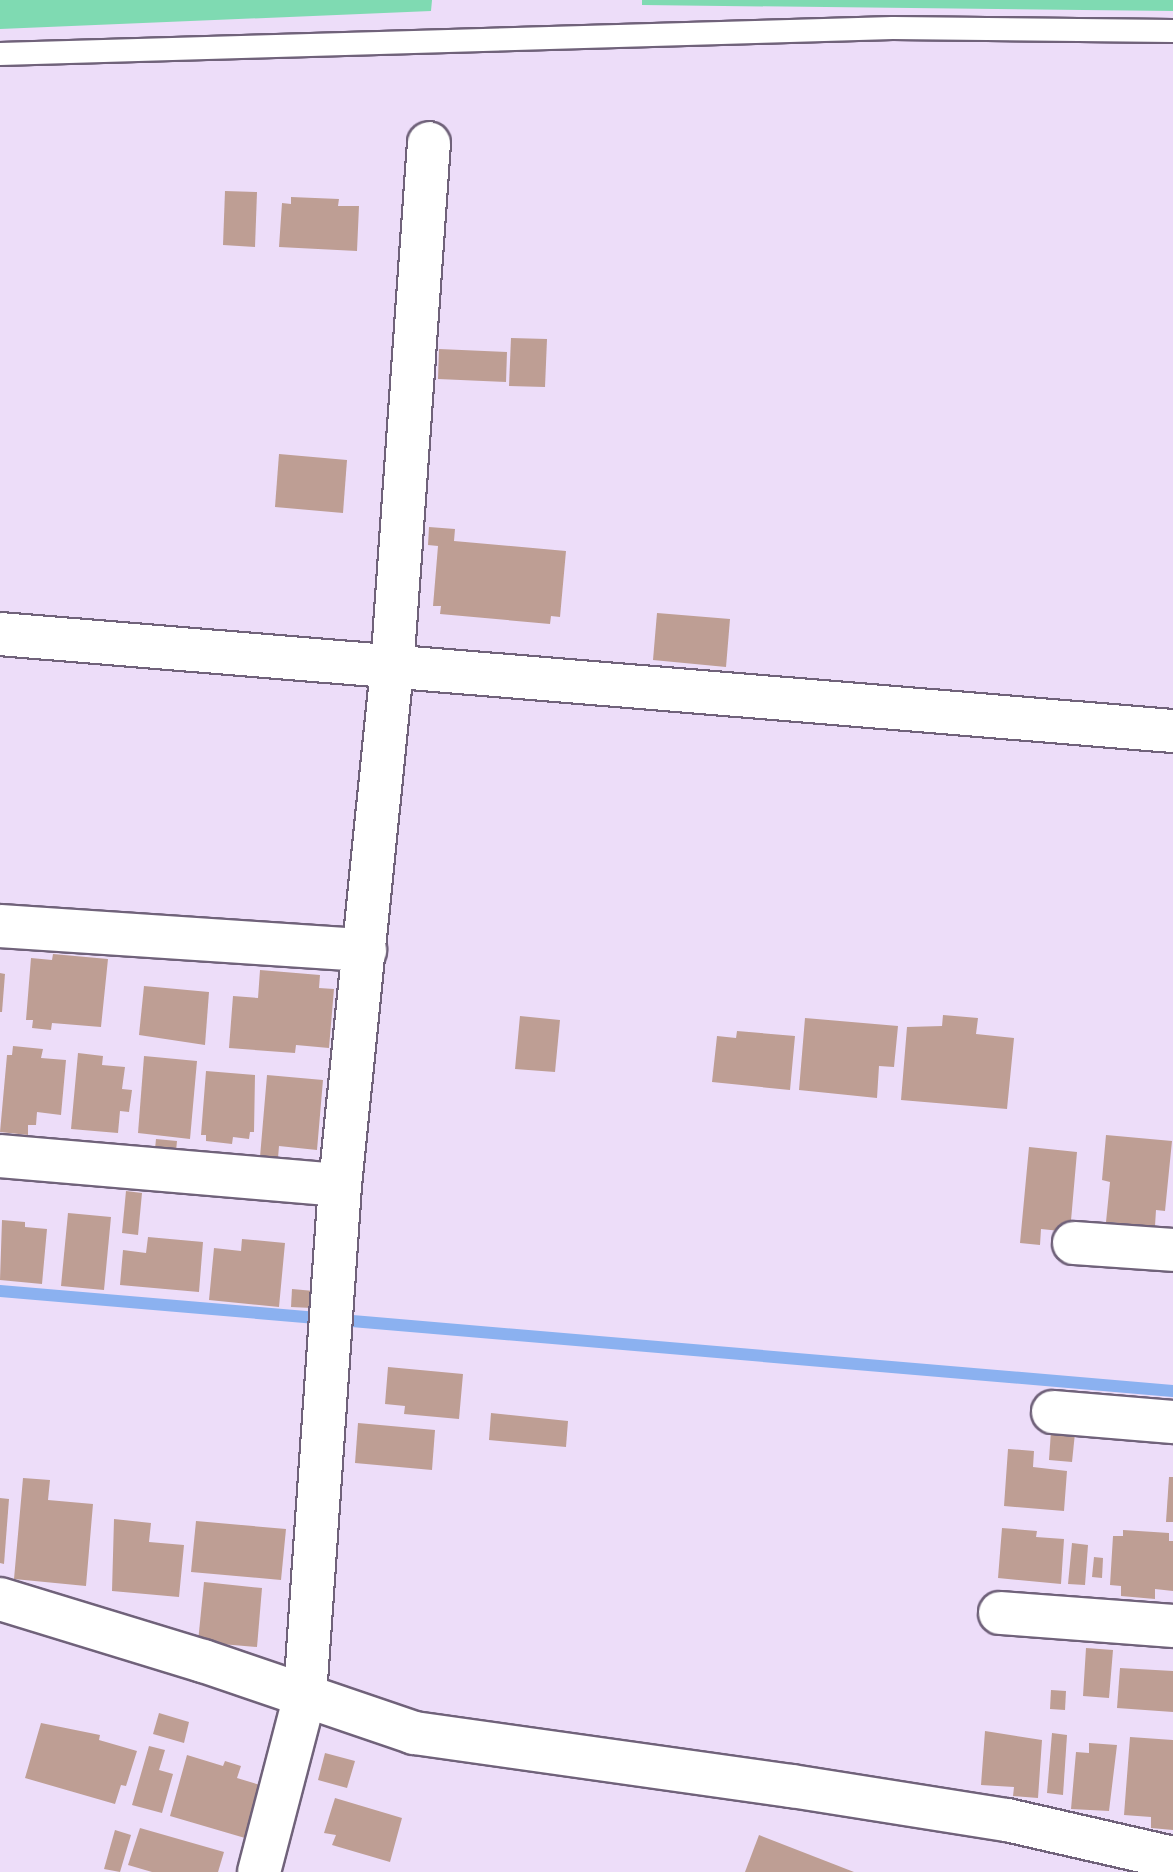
<!DOCTYPE html>
<html>
<head>
<meta charset="utf-8">
<style>
	body { margin:0 }
	#map { position:relative; width:1173px; height:1872px; overflow:hidden; background:#edddf9; font-family:"Asap Condensed",sans-serif }
	div>[style] { position:absolute }
	.green>* { inset:0; background:#7fdab2 }
	.stream>* { height:12px; margin:-6px; padding:0 6px; transform-origin:6px; border-radius:6px; background:#8bb1f0 }
	.building>* { inset:0; background:#be9e94 }
	.roads { filter:drop-shadow(2px 0 #70627a) drop-shadow(-2px 0 #70627a) drop-shadow(0 2px #70627a) drop-shadow(0 -2px #70627a) }
	.service>* { height:22px; margin:-11px; padding:0 11px; transform-origin:11px; border-radius:11px; background:#fff }
	.minor>* { height:42px; margin:-21px; padding:0 21px; transform-origin:21px; border-radius:21px; background:#fff }
	span { translate:-50% -50%; white-space:nowrap; text-align:center; line-height:1.15; -webkit-text-stroke:6px #edddf9; paint-order:stroke }
</style>
</head>
<body>
<div id="map">
	<div class="green">
		<i style="clip-path:polygon(0 0,432px 0,431px 11px,0 29px)"></i>
		<i style="clip-path:polygon(642px 0,1173px 0,1173px 11px,642px 5px)"></i>
	</div>
	<div class="stream">
		<i style="left:0;top:1291px;width:1177px;rotate:4.87deg"></i>
	</div>
	<div class="building">
		<i style="clip-path:polygon(225px 191px,257px 192px,255px 247px,223px 245px)"></i>
		<i style="clip-path:polygon(291px 197px,339px 199px,338px 206px,359px 206px,357px 251px,279px 247px,282px 203px,291px 204px)"></i>
		<i style="clip-path:polygon(511px 338px,547px 339px,545px 387px,509px 386px)"></i>
		<i style="clip-path:polygon(439px 349px,507px 352px,506px 382px,438px 379px)"></i>
		<i style="clip-path:polygon(279px 454px,347px 460px,343px 513px,275px 507px)"></i>
		<i style="clip-path:polygon(429px 527px,455px 529px,454px 541px,566px 551px,560px 617px,551px 616px,550px 624px,440px 614px,441px 606px,433px 606px,438px 546px,428px 545px)"></i>
		<i style="clip-path:polygon(657px 613px,730px 619px,726px 667px,653px 660px)"></i>
		<i style="clip-path:polygon(53px 954px,108px 959px,101px 1027px,52px 1023px,51px 1030px,32px 1028px,33px 1020px,26px 1020px,31px 958px,52px 960px)"></i>
		<i style="clip-path:polygon(260px 970px,320px 975px,319px 988px,334px 989px,329px 1048px,296px 1045px,295px 1053px,229px 1048px,233px 996px,258px 998px)"></i>
		<i style="clip-path:polygon(0 973px,5px 974px,2px 1012px,0 1012px)"></i>
		<i style="clip-path:polygon(144px 986px,209px 992px,205px 1045px,139px 1035px)"></i>
		<i style="clip-path:polygon(943px 1015px,978px 1018px,976px 1034px,1014px 1038px,1007px 1109px,901px 1100px,907px 1027px,942px 1026px)"></i>
		<i style="clip-path:polygon(520px 1016px,560px 1020px,555px 1072px,515px 1069px)"></i>
		<i style="clip-path:polygon(805px 1018px,898px 1026px,894px 1067px,879px 1066px,877px 1098px,799px 1090px)"></i>
		<i style="clip-path:polygon(737px 1031px,795px 1036px,790px 1090px,712px 1082px,717px 1036px,736px 1038px)"></i>
		<i style="clip-path:polygon(13px 1046px,43px 1049px,41px 1058px,66px 1060px,61px 1115px,37px 1112px,36px 1125px,28px 1125px,28px 1135px,0 1132px,7px 1055px,12px 1055px)"></i>
		<i style="clip-path:polygon(78px 1053px,103px 1056px,102px 1065px,125px 1067px,122px 1089px,132px 1090px,129px 1112px,120px 1111px,118px 1133px,71px 1129px)"></i>
		<i style="clip-path:polygon(144px 1056px,197px 1061px,190px 1139px,138px 1133px)"></i>
		<i style="clip-path:polygon(206px 1071px,255px 1075px,254px 1132px,250px 1132px,249px 1139px,233px 1137px,232px 1144px,206px 1141px,206px 1135px,201px 1135px)"></i>
		<i style="clip-path:polygon(267px 1075px,323px 1080px,317px 1150px,279px 1146px,278px 1158px,260px 1157px)"></i>
		<i style="clip-path:polygon(1106px 1135px,1172px 1141px,1165px 1211px,1156px 1210px,1155px 1226px,1106px 1222px,1110px 1182px,1102px 1180px)"></i>
		<i style="clip-path:polygon(156px 1139px,177px 1141px,176px 1151px,155px 1149px)"></i>
		<i style="clip-path:polygon(1029px 1147px,1077px 1152px,1070px 1232px,1041px 1229px,1040px 1245px,1020px 1243px)"></i>
		<i style="clip-path:polygon(126px 1191px,142px 1193px,138px 1235px,122px 1233px)"></i>
		<i style="clip-path:polygon(68px 1213px,111px 1217px,104px 1290px,61px 1286px)"></i>
		<i style="clip-path:polygon(2px 1220px,25px 1222px,25px 1227px,47px 1229px,42px 1284px,0 1280px)"></i>
		<i style="clip-path:polygon(148px 1237px,203px 1242px,199px 1292px,120px 1285px,123px 1250px,146px 1253px)"></i>
		<i style="clip-path:polygon(242px 1239px,285px 1243px,279px 1307px,209px 1300px,214px 1248px,241px 1251px)"></i>
		<i style="clip-path:polygon(292px 1289px,314px 1291px,312px 1308px,291px 1307px)"></i>
		<i style="clip-path:polygon(388px 1367px,463px 1374px,459px 1419px,404px 1414px,405px 1406px,385px 1404px)"></i>
		<i style="clip-path:polygon(491px 1413px,568px 1421px,566px 1447px,489px 1440px)"></i>
		<i style="clip-path:polygon(358px 1423px,435px 1430px,432px 1470px,355px 1463px)"></i>
		<i style="clip-path:polygon(1051px 1431px,1075px 1433px,1072px 1462px,1049px 1460px)"></i>
		<i style="clip-path:polygon(1008px 1449px,1034px 1451px,1033px 1467px,1067px 1471px,1064px 1511px,1004px 1506px)"></i>
		<i style="clip-path:polygon(1169px 1477px,1173px 1477px,1173px 1522px,1166px 1522px)"></i>
		<i style="clip-path:polygon(23px 1478px,50px 1480px,48px 1500px,93px 1504px,86px 1586px,14px 1579px)"></i>
		<i style="clip-path:polygon(0 1498px,9px 1499px,4px 1564px,0 1563px)"></i>
		<i style="clip-path:polygon(114px 1519px,151px 1523px,149px 1542px,184px 1545px,179px 1597px,112px 1591px)"></i>
		<i style="clip-path:polygon(196px 1521px,286px 1529px,281px 1580px,191px 1572px)"></i>
		<i style="clip-path:polygon(1002px 1528px,1037px 1531px,1036px 1537px,1064px 1539px,1061px 1584px,998px 1578px)"></i>
		<i style="clip-path:polygon(1123px 1530px,1169px 1533px,1169px 1541px,1173px 1541px,1173px 1591px,1155px 1589px,1155px 1599px,1121px 1596px,1121px 1586px,1110px 1585px,1113px 1536px,1123px 1536px)"></i>
		<i style="clip-path:polygon(1072px 1543px,1088px 1545px,1085px 1585px,1068px 1584px)"></i>
		<i style="clip-path:polygon(1094px 1557px,1103px 1558px,1102px 1578px,1092px 1577px)"></i>
		<i style="clip-path:polygon(204px 1582px,262px 1588px,257px 1647px,198px 1642px)"></i>
		<i style="clip-path:polygon(1086px 1648px,1113px 1650px,1109px 1698px,1083px 1696px)"></i>
		<i style="clip-path:polygon(1120px 1668px,1173px 1671px,1173px 1712px,1117px 1708px)"></i>
		<i style="clip-path:polygon(1051px 1690px,1066px 1691px,1065px 1710px,1050px 1709px)"></i>
		<i style="clip-path:polygon(159px 1713px,189px 1722px,184px 1743px,153px 1734px)"></i>
		<i style="clip-path:polygon(41px 1723px,100px 1735px,99px 1740px,137px 1751px,126px 1786px,121px 1785px,115px 1804px,25px 1778px)"></i>
		<i style="clip-path:polygon(985px 1731px,1042px 1740px,1038px 1798px,1013px 1796px,1014px 1787px,981px 1785px)"></i>
		<i style="clip-path:polygon(1052px 1733px,1067px 1735px,1063px 1795px,1047px 1793px)"></i>
		<i style="clip-path:polygon(1130px 1737px,1173px 1740px,1173px 1830px,1151px 1828px,1151px 1817px,1124px 1815px)"></i>
		<i style="clip-path:polygon(1089px 1743px,1117px 1745px,1109px 1811px,1071px 1809px,1076px 1752px,1089px 1753px)"></i>
		<i style="clip-path:polygon(149px 1746px,165px 1750px,159px 1770px,173px 1774px,162px 1813px,132px 1805px)"></i>
		<i style="clip-path:polygon(325px 1753px,355px 1761px,347px 1788px,318px 1780px)"></i>
		<i style="clip-path:polygon(187px 1755px,223px 1766px,225px 1761px,241px 1766px,237px 1778px,260px 1785px,245px 1838px,170px 1816px)"></i>
		<i style="clip-path:polygon(335px 1798px,402px 1818px,390px 1862px,332px 1845px,336px 1835px,324px 1833px)"></i>
		<i style="clip-path:polygon(140px 1828px,224px 1852px,218px 1872px,152px 1872px,128px 1865px)"></i>
		<i style="clip-path:polygon(115px 1830px,131px 1835px,120px 1872px,104px 1869px)"></i>
		<i style="clip-path:polygon(759px 1835px,854px 1872px,745px 1872px)"></i>
	</div>
	<div class="roads">
		<div class="service">
			<i style="left:0;top:54px;width:893px;rotate:-1.67deg"></i>
			<i style="left:893px;top:28px;width:280px;rotate:0.6deg"></i>
		</div>
		<div class="minor">
			<i style="left:0;top:634px;width:1177px;rotate:4.73deg"></i>
			<i style="left:0;top:926px;width:366px;rotate:3.8deg"></i>
			<i style="left:0;top:1156px;width:341px;rotate:4.9deg"></i>
			<i style="left:1074px;top:1243px;width:99px;rotate:4deg"></i>
			<i style="left:1053px;top:1412px;width:120px;rotate:4.8deg"></i>
			<i style="left:0;top:1599px;width:212px;rotate:17deg"></i>
			<i style="left:203px;top:1661px;width:223px;rotate:18.8deg"></i>
			<i style="left:414px;top:1733px;width:382px;rotate:8deg"></i>
			<i style="left:792px;top:1786px;width:218px;rotate:9deg"></i>
			<i style="left:1007px;top:1820px;width:170px;rotate:12.9deg"></i>
			<i style="left:1000px;top:1613px;width:173px;rotate:4.3deg"></i>
			<i style="left:259px;top:1872px;width:183px;rotate:-75.4deg"></i>
			<i style="left:305px;top:1695px;width:511px;rotate:-86.07deg"></i>
			<i style="left:340px;top:1185px;width:519px;rotate:-84.25deg"></i>
			<i style="left:392px;top:669px;width:527px;rotate:-85.98deg"></i>
		</div>
	</div>
</div>
</body>
</html>
